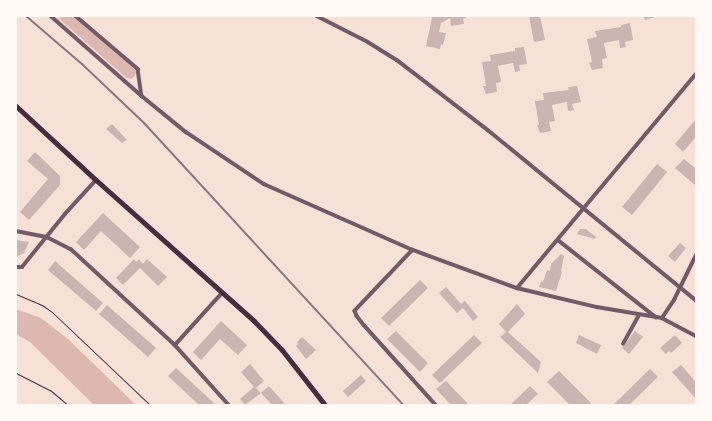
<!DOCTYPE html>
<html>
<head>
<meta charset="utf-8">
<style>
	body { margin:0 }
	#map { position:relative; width:712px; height:421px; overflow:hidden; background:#f7e1d7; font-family:"Source Sans 3",sans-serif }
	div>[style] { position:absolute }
	.water>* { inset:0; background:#dcb8b0 }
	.river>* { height:12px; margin:-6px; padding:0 6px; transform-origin:6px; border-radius:6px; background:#dcb8b0 }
	.building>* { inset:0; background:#ccb4b1 }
	.path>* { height:1px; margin:-0.5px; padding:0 0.5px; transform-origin:0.5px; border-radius:0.5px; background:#4a2c40 }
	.minor>* { height:3.5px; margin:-1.75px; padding:0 1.75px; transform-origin:1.75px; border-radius:1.75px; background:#755966 }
	.secondary>* { height:5px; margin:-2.5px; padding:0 2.5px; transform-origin:2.5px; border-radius:2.5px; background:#4a2c40 }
	.rail>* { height:2px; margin:-1px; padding:0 1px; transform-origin:1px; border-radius:1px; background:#8f747c }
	span { translate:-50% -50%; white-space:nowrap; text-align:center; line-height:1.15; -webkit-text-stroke:4px #fffaf5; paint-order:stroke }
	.frame { position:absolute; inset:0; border:17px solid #fffaf5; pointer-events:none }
</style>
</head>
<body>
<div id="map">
	<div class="water">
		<i style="clip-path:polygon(16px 309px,41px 318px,68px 339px,136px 405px,94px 405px,30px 342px,16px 334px)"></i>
	</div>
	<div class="river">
		<i style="left:65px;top:16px;width:86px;rotate:41.2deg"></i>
	</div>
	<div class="building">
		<i style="clip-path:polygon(430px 16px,466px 16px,466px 18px,463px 19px,464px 24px,451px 26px,450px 18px,441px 23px,439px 32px,446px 33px,443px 45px,441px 44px,440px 49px,426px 46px,432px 18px)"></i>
		<i style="clip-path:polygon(529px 16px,540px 16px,545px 40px,534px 42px)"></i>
		<i style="clip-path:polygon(643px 16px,658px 16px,645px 20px)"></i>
		<i style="clip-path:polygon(630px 23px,633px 40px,625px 42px,626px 47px,620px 48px,619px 40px,604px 43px,607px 58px,602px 59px,603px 68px,592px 70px,589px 63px,592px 62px,587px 39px,597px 37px,595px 31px,621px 27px,621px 25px)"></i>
		<i style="clip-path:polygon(524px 47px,527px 64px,519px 65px,520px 71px,515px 72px,513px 63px,498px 66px,501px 82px,496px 83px,497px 92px,486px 94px,483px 86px,486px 86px,482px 62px,491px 61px,490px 55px,515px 51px,515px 48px)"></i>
		<i style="clip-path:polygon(577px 86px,581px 102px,572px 104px,574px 110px,568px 111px,567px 102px,552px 105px,555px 121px,549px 122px,551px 131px,540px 133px,537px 125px,539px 125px,535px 101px,544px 100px,543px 93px,569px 90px,568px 87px)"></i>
		<i style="clip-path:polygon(696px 119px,696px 137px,683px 152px,675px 144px)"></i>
		<i style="clip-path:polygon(112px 124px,127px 140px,122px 143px,106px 129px)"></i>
		<i style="clip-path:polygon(35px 152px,60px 176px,60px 185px,29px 220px,20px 212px,48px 179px,27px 161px)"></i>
		<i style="clip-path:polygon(684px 159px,696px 169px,696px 186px,675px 168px)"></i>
		<i style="clip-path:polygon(657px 164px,667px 172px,632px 215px,622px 207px)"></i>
		<i style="clip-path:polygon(103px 213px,140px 247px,130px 258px,101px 231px,84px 250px,76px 242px)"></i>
		<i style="clip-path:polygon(580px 229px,586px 229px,596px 237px,595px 239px,577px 234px)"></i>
		<i style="clip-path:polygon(16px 240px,29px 242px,24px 253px,16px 257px)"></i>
		<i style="clip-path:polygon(680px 243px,686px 248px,675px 262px,668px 256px)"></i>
		<i style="clip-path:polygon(561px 254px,564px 256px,561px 271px,562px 272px,556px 291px,539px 287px,541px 281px,543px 282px,547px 270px,550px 271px,551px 264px)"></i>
		<i style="clip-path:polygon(134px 259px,136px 262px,139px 259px,143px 264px,147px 259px,167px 277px,158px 286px,140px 268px,123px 285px,116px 278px)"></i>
		<i style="clip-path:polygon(55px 261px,103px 303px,96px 311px,48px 270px)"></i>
		<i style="clip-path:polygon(420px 280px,428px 288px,389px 326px,381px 318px)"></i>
		<i style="clip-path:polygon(446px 287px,461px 304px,465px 301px,478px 317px,473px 321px,463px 308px,457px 313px,439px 293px)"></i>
		<i style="clip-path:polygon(517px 304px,525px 314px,508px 332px,541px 362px,538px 373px,500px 337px,506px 332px,499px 324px)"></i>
		<i style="clip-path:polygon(107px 305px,156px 348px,148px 357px,99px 314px)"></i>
		<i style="clip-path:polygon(221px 321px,247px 345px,238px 355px,220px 339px,201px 360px,193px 352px)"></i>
		<i style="clip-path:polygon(396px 331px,428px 363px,420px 372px,387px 339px)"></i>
		<i style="clip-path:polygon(635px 331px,643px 337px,629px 354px,622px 348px)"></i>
		<i style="clip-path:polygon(474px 335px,482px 343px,440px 383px,432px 375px)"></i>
		<i style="clip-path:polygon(579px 335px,601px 345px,597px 354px,576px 343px)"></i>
		<i style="clip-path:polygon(675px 335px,682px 343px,671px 353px,669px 351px,666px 354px,660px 348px)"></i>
		<i style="clip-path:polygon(302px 337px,316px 350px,306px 359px,296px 346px,298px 344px,297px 342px)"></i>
		<i style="clip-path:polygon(250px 364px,264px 381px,256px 388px,261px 393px,245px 405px,240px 399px,254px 387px,241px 372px)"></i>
		<i style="clip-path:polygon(681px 365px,696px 382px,696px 399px,672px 372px)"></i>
		<i style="clip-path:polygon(176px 368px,216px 405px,199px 405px,168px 376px)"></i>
		<i style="clip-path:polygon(650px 369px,658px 377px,629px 405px,613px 405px)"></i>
		<i style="clip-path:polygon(559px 371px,591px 403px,589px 405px,570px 405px,547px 382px)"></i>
		<i style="clip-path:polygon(361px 375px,366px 381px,348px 397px,343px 391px)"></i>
		<i style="clip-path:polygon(446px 381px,469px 405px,451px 405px,436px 389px)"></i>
		<i style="clip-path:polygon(269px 386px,286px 405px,272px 405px,261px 393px)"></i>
		<i style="clip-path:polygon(530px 386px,538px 394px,526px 405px,510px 405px)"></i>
	</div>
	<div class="path">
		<i style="left:16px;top:294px;width:28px;rotate:23deg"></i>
		<i style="left:42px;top:305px;width:12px;rotate:35deg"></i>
		<i style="left:52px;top:312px;width:135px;rotate:43.5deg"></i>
		<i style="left:16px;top:373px;width:38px;rotate:27deg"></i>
		<i style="left:50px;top:390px;width:23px;rotate:40deg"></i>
	</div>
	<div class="minor">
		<i style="left:51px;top:16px;width:121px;rotate:41.3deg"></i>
		<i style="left:142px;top:96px;width:57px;rotate:39.3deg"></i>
		<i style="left:186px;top:132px;width:94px;rotate:33.7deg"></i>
		<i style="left:264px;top:184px;width:163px;rotate:23.9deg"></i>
		<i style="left:413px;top:250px;width:111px;rotate:20.1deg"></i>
		<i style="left:517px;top:288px;width:82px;rotate:13.4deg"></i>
		<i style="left:597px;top:307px;width:66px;rotate:9.6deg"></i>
		<i style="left:662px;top:318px;width:38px;rotate:28deg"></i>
		<i style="left:76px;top:16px;width:82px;rotate:40.5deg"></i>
		<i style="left:138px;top:69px;width:27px;rotate:82deg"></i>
		<i style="left:317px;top:16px;width:57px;rotate:27deg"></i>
		<i style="left:368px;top:42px;width:34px;rotate:32deg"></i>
		<i style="left:397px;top:60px;width:115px;rotate:37.6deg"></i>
		<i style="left:488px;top:130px;width:269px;rotate:39.3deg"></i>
		<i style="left:16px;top:231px;width:32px;rotate:11deg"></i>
		<i style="left:47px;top:237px;width:27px;rotate:27deg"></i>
		<i style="left:71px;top:249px;width:142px;rotate:42.7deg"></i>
		<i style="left:175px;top:345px;width:81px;rotate:48deg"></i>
		<i style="left:558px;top:240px;width:125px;rotate:38.2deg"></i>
		<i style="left:413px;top:250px;width:84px;rotate:133.6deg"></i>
		<i style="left:355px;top:311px;width:5px;rotate:68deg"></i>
		<i style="left:357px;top:316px;width:11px;rotate:52deg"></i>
		<i style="left:364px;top:325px;width:108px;rotate:48deg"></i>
		<i style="left:16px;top:267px;width:6px"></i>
		<i style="left:22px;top:267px;width:68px;rotate:-50.9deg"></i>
		<i style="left:65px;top:214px;width:46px;rotate:-47.6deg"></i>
		<i style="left:517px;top:288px;width:279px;rotate:-50.1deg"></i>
		<i style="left:662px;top:318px;width:22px;rotate:-56deg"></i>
		<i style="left:674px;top:300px;width:50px;rotate:-63.9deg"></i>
		<i style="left:623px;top:344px;width:33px;rotate:-61deg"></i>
		<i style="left:175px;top:345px;width:70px;rotate:-47.9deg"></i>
	</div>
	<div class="secondary">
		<i style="left:16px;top:106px;width:109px;rotate:42.8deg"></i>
		<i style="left:96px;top:180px;width:212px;rotate:41.7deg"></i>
		<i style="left:254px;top:321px;width:40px;rotate:46deg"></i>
		<i style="left:282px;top:350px;width:70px;rotate:52deg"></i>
	</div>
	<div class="rail">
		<i style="left:26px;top:16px;width:74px;rotate:40.6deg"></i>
		<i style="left:82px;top:64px;width:86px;rotate:43.6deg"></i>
		<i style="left:144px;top:123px;width:383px;rotate:47.4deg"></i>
	</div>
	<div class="frame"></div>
</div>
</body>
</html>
